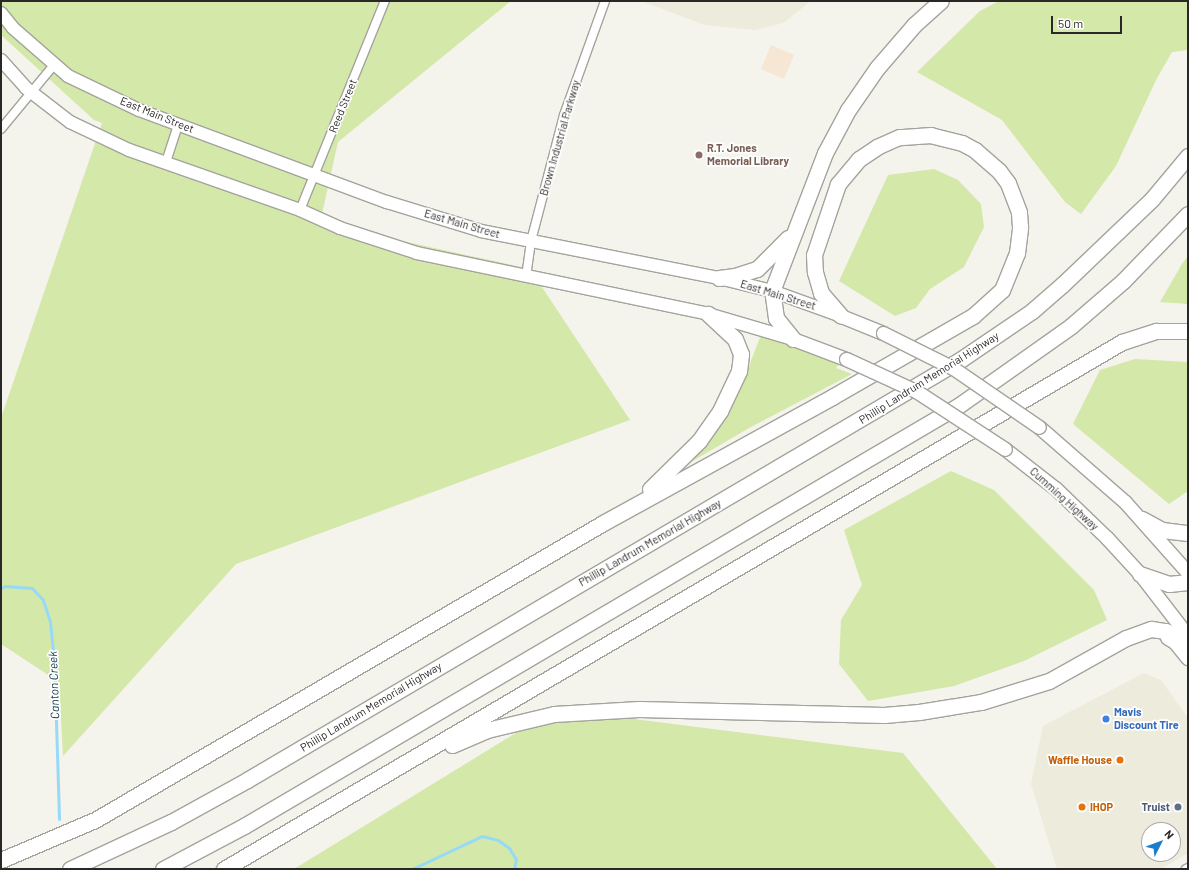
<!DOCTYPE html>
<html>
<head>
<meta charset="utf-8">
<style>
	body { margin:0 }
	#map { position:relative; width:1189px; height:870px; overflow:hidden; background:#f4f3ec; font-family:Barlow,sans-serif }
	div>[style] { position:absolute }
	.built>* { inset:0; background:#edebdc }
	.industrial>* { inset:0; background:#f6e6d4 }
	.green>* { inset:0; background:#d4e8a9 }
	.stream>* { height:3px; margin:-1.5px; padding:0 1.5px; transform-origin:1.5px; border-radius:1.5px; background:#97daf8 }
	.roads { filter:drop-shadow(1px 0 #a4a39d) drop-shadow(-1px 0 #a4a39d) drop-shadow(0 1px #a4a39d) drop-shadow(0 -1px #a4a39d) }
	.street>* { height:8px; margin:-4px; padding:0 4px; transform-origin:4px; border-radius:4px; background:#fff }
	.secondary>* { height:12px; margin:-6px; padding:0 6px; transform-origin:6px; border-radius:6px; background:#fff }
	.primary>* { height:13px; margin:-6.5px; padding:0 6.5px; transform-origin:6.5px; border-radius:6.5px; background:#fff }
	.highway>* { height:15px; margin:-7.5px; padding:0 7.5px; transform-origin:7.5px; border-radius:7.5px; background:#fff }
	.bridges { filter:drop-shadow(1px 0 #a4a39d) drop-shadow(-1px 0 #a4a39d) drop-shadow(0 1px #a4a39d) drop-shadow(0 -1px #a4a39d) }
	.primary-bridge>* { height:13px; margin:-6.5px; padding:0 6.5px; transform-origin:6.5px; border-radius:6.5px; background:#fff }
	.dots>* { width:11px; height:11px; translate:-50% -50%; box-sizing:border-box; border:2px solid #fff; border-radius:50% }
	span { translate:-50% -50%; white-space:nowrap; text-align:center; line-height:1.15; -webkit-text-stroke:3.5px #fff; paint-order:stroke }
	.street-label { font-size:11px; color:#292826 }
	.education-label { font-size:11px; color:#785e54; font-weight:700 }
	.left { translate:0 -50%; text-align:left }
	.shop-label { font-size:11px; color:#366cbe; font-weight:700 }
	.food-label { font-size:11px; color:#c56008; font-weight:700 }
	.right { translate:-100% -50%; text-align:right }
	.service-label { font-size:11px; color:#4e5e75; font-weight:700 }
	.water-label { font-size:12px; color:#0f3747; font-style:italic }
	.frame { position:absolute; inset:0; border:2px solid #292826; pointer-events:none }
	.north { position:absolute; left:1141px; top:822px; width:40px; height:40px; box-sizing:border-box; background:#fff; border:1px solid #a9a9a8; border-radius:50%; rotate:48deg; font-size:11px; font-weight:700; line-height:16px; text-align:center; color:#292826 }
	.north::after { content:''; display:block; margin:auto; width:14px; height:18px; background:#1c7eca; clip-path:polygon(50% 0,100% 100%,50% 72%,0 100%) }
	.scale { position:absolute; left:1051px; top:16px; width:71px; height:18px; box-sizing:border-box; border:2px solid #292826; border-top:0; padding-left:5px; font-size:12px; line-height:14px; white-space:nowrap; color:#292826; -webkit-text-stroke:3px #fff; paint-order:stroke }
</style>
</head>
<body>
<div id="map">
	<div class="built">
		<i style="clip-path:polygon(641px 1px,811px 1px,783px 23px,755px 30px,705px 25px)"></i>
		<i style="clip-path:polygon(evenodd,1144px 673px,1161px 680px,1188px 718px,1188px 853px,1161px 869px,1057px 869px,1031px 784px,1043px 726px,1144px 673px,1149px 830px,1173px 830px,1173px 854px,1149px 854px,1149px 830px)"></i>
	</div>
	<div class="industrial">
		<i style="clip-path:polygon(771px 45px,794px 55px,784px 79px,761px 69px)"></i>
	</div>
	<div class="green">
		<i style="clip-path:polygon(1px 1px,511px 1px,338px 142px,320px 223px,530px 269px,630px 420px,236px 564px,63px 756px,59px 682px,1px 644px,1px 418px,102px 123px,94px 120px,1px 35px)"></i>
		<i style="clip-path:polygon(999px 1px,1188px 1px,1188px 50px,1172px 52px,1156px 80px,1116px 166px,1081px 214px,1065px 202px,1002px 120px,917px 72px,980px 11px)"></i>
		<i style="clip-path:polygon(934px 169px,958px 180px,981px 204px,984px 227px,964px 267px,930px 289px,916px 308px,895px 316px,839px 281px,888px 175px)"></i>
		<i style="clip-path:polygon(1188px 256px,1188px 304px,1160px 302px,1182px 264px)"></i>
		<i style="clip-path:polygon(761px 335px,839px 364px,836px 368px,852px 374px,749px 428px,686px 465px,710px 438px,745px 376px)"></i>
		<i style="clip-path:polygon(1135px 359px,1188px 362px,1188px 491px,1169px 504px,1073px 424px,1100px 370px)"></i>
		<i style="clip-path:polygon(951px 471px,994px 490px,1094px 590px,1107px 620px,1024px 661px,954px 686px,868px 701px,839px 664px,841px 620px,862px 585px,844px 530px)"></i>
		<i style="clip-path:polygon(555px 709px,903px 753px,997px 869px,294px 869px)"></i>
	</div>
	<div class="stream">
		<i style="left:1px;top:588px;width:4px;rotate:-27deg"></i>
		<i style="left:5px;top:586px;width:27px;rotate:4deg"></i>
		<i style="left:32px;top:588px;width:16px;rotate:47deg"></i>
		<i style="left:43px;top:600px;width:23px;rotate:72deg"></i>
		<i style="left:50px;top:622px;width:36px;rotate:84deg"></i>
		<i style="left:54px;top:658px;width:161px;rotate:88.2deg"></i>
		<i style="left:412px;top:869px;width:77px;rotate:-25.2deg"></i>
		<i style="left:482px;top:836px;width:16px;rotate:14deg"></i>
		<i style="left:498px;top:840px;width:14px;rotate:36deg"></i>
		<i style="left:509px;top:848px;width:13px;rotate:58deg"></i>
		<i style="left:516px;top:859px;width:10px;rotate:101deg"></i>
	</div>
	<div class="roads">
		<div class="street">
			<i style="left:1px;top:129px;width:83px;rotate:-50.4deg"></i>
			<i style="left:166px;top:162px;width:40px;rotate:-72deg"></i>
			<i style="left:300px;top:210px;width:226px;rotate:-67.9deg"></i>
			<i style="left:526px;top:277px;width:36px;rotate:-82deg"></i>
			<i style="left:531px;top:241px;width:130px;rotate:-75.3deg"></i>
			<i style="left:564px;top:115px;width:121px;rotate:-70.2deg"></i>
			<i style="left:1186px;top:869px;width:2px;rotate:-27deg"></i>
		</div>
		<div class="secondary">
			<i style="left:1px;top:13px;width:19px;rotate:51deg"></i>
			<i style="left:13px;top:28px;width:73px;rotate:41.1deg"></i>
			<i style="left:68px;top:76px;width:79px;rotate:25.6deg"></i>
			<i style="left:139px;top:110px;width:265px;rotate:20.4deg"></i>
			<i style="left:387px;top:202px;width:98px;rotate:17.1deg"></i>
			<i style="left:481px;top:231px;width:243px;rotate:11.2deg"></i>
			<i style="left:719px;top:278px;width:55px;rotate:13.8deg"></i>
			<i style="left:772px;top:291px;width:73px;rotate:19.9deg"></i>
			<i style="left:1px;top:60px;width:38px;rotate:48deg"></i>
			<i style="left:26px;top:88px;width:56px;rotate:37.7deg"></i>
			<i style="left:70px;top:122px;width:65px;rotate:25.4deg"></i>
			<i style="left:129px;top:150px;width:181px;rotate:19.3deg"></i>
			<i style="left:300px;top:210px;width:44px;rotate:24.2deg"></i>
			<i style="left:340px;top:228px;width:81px;rotate:18deg"></i>
			<i style="left:417px;top:253px;width:297px;rotate:11.8deg"></i>
			<i style="left:708px;top:314px;width:89px;rotate:16.4deg"></i>
		</div>
		<div class="primary">
			<i style="left:841px;top:316px;width:45px;rotate:22deg"></i>
			<i style="left:793px;top:339px;width:57px;rotate:20.7deg"></i>
			<i style="left:1039px;top:427px;width:114px;rotate:41.1deg"></i>
			<i style="left:1125px;top:502px;width:95px;rotate:48.4deg"></i>
			<i style="left:1005px;top:449px;width:63px;rotate:38deg"></i>
			<i style="left:1055px;top:488px;width:72px;rotate:43.9deg"></i>
			<i style="left:1107px;top:538px;width:49px;rotate:47.5deg"></i>
			<i style="left:1140px;top:574px;width:78px;rotate:52.3deg"></i>
		</div>
		<div class="highway">
			<i style="left:719px;top:278px;width:16px;rotate:-7deg"></i>
			<i style="left:735px;top:276px;width:23px;rotate:-18deg"></i>
			<i style="left:757px;top:269px;width:44px;rotate:-45deg"></i>
			<i style="left:793px;top:339px;width:27px;rotate:-129deg"></i>
			<i style="left:776px;top:318px;width:27px;rotate:-98deg"></i>
			<i style="left:772px;top:291px;width:148px;rotate:-69deg"></i>
			<i style="left:825px;top:153px;width:49px;rotate:-61.9deg"></i>
			<i style="left:848px;top:110px;width:51px;rotate:-55.4deg"></i>
			<i style="left:877px;top:68px;width:57px;rotate:-49.3deg"></i>
			<i style="left:914px;top:25px;width:36px;rotate:-42deg"></i>
			<i style="left:650px;top:489px;width:69px;rotate:-44.4deg"></i>
			<i style="left:699px;top:441px;width:37px;rotate:-55deg"></i>
			<i style="left:720px;top:411px;width:44px;rotate:-64.6deg"></i>
			<i style="left:739px;top:371px;width:17px;rotate:-83deg"></i>
			<i style="left:741px;top:354px;width:16px;rotate:-112deg"></i>
			<i style="left:735px;top:339px;width:37px;rotate:-137deg"></i>
			<i style="left:1142px;top:519px;width:23px;rotate:29deg"></i>
			<i style="left:1162px;top:530px;width:26px;rotate:7deg"></i>
			<i style="left:1140px;top:574px;width:31px;rotate:19deg"></i>
			<i style="left:1169px;top:584px;width:19px;rotate:-6deg"></i>
			<i style="left:1168px;top:637px;width:8px;rotate:30deg"></i>
			<i style="left:1175px;top:641px;width:21px;rotate:51deg"></i>
			<i style="left:452px;top:745px;width:38px;rotate:-23deg"></i>
			<i style="left:487px;top:730px;width:69px;rotate:-13.4deg"></i>
			<i style="left:554px;top:714px;width:85px;rotate:-3.4deg"></i>
			<i style="left:639px;top:709px;width:245px;rotate:1.4deg"></i>
			<i style="left:884px;top:715px;width:35px;rotate:-5deg"></i>
			<i style="left:919px;top:712px;width:63px;rotate:-9.2deg"></i>
			<i style="left:981px;top:702px;width:71px;rotate:-17.2deg"></i>
			<i style="left:1049px;top:681px;width:88px;rotate:-29.2deg"></i>
			<i style="left:1126px;top:638px;width:27px;rotate:-20deg"></i>
			<i style="left:1151px;top:629px;width:15px;rotate:8deg"></i>
			<i style="left:1166px;top:631px;width:24px;rotate:24deg"></i>
			<i style="left:1px;top:860px;width:102px;rotate:-23.1deg"></i>
			<i style="left:95px;top:820px;width:588px;rotate:-30.31deg"></i>
			<i style="left:603px;top:523px;width:261px;rotate:-28.8deg"></i>
			<i style="left:832px;top:397px;width:163px;rotate:-29.9deg"></i>
			<i style="left:973px;top:316px;width:39px;rotate:-42deg"></i>
			<i style="left:1002px;top:290px;width:40px;rotate:-68deg"></i>
			<i style="left:1017px;top:253px;width:26px;rotate:-83deg"></i>
			<i style="left:1020px;top:227px;width:15px;rotate:-94deg"></i>
			<i style="left:1019px;top:212px;width:31px;rotate:-111deg"></i>
			<i style="left:1008px;top:183px;width:15px;rotate:-127deg"></i>
			<i style="left:999px;top:171px;width:32px;rotate:-139deg"></i>
			<i style="left:975px;top:150px;width:15px;rotate:-152deg"></i>
			<i style="left:962px;top:143px;width:32px;rotate:-166deg"></i>
			<i style="left:931px;top:135px;width:32px;rotate:176deg"></i>
			<i style="left:899px;top:137px;width:24px;rotate:156deg"></i>
			<i style="left:877px;top:147px;width:22px;rotate:146deg"></i>
			<i style="left:859px;top:159px;width:33px;rotate:130deg"></i>
			<i style="left:838px;top:184px;width:75px;rotate:108.7deg"></i>
			<i style="left:814px;top:255px;width:17px;rotate:87deg"></i>
			<i style="left:815px;top:272px;width:22px;rotate:74deg"></i>
			<i style="left:821px;top:293px;width:30px;rotate:49deg"></i>
			<i style="left:70px;top:869px;width:111px;rotate:-25deg"></i>
			<i style="left:171px;top:822px;width:87px;rotate:-28.9deg"></i>
			<i style="left:247px;top:780px;width:828px;rotate:-30.5deg"></i>
			<i style="left:960px;top:360px;width:87px;rotate:-34.2deg"></i>
			<i style="left:1032px;top:311px;width:40px;rotate:-41deg"></i>
			<i style="left:1062px;top:285px;width:124px;rotate:-43.7deg"></i>
			<i style="left:1152px;top:199px;width:56px;rotate:-50.1deg"></i>
			<i style="left:163px;top:869px;width:92px;rotate:-28deg"></i>
			<i style="left:244px;top:826px;width:828px;rotate:-30.47deg"></i>
			<i style="left:958px;top:406px;width:138px;rotate:-35.3deg"></i>
			<i style="left:1071px;top:326px;width:69px;rotate:-40.9deg"></i>
			<i style="left:1123px;top:281px;width:93px;rotate:-45.9deg"></i>
			<i style="left:224px;top:869px;width:1041px;rotate:-30.41deg"></i>
			<i style="left:1122px;top:342px;width:36px;rotate:-18deg"></i>
			<i style="left:1156px;top:331px;width:32px"></i>
		</div>
	</div>
	<div class="bridges">
		<div class="primary-bridge">
			<i style="left:883px;top:333px;width:78px;rotate:26.6deg"></i>
			<i style="left:953px;top:368px;width:104px;rotate:34.5deg"></i>
			<i style="left:846px;top:359px;width:77px;rotate:24.6deg"></i>
			<i style="left:916px;top:391px;width:106px;rotate:33.1deg"></i>
		</div>
	</div>
	<div class="dots">
		<i style="left:699px;top:155px;background:#8d6e63"></i>
		<i style="left:1106px;top:719px;background:#3f7fe0"></i>
		<i style="left:1120px;top:760px;background:#e8710a"></i>
		<i style="left:1082px;top:807px;background:#e8710a"></i>
		<i style="left:1178px;top:807px;background:#5c6f8a"></i>
	</div>
	<div class="street-label">
		<span style="left:343px;top:106px;rotate:-68deg">Reed Street</span>
		<span style="left:157px;top:115px;rotate:22deg">East Main Street</span>
		<span style="left:560px;top:138px;rotate:-74deg">Brown Industrial Parkway</span>
		<span style="left:462px;top:224px;rotate:16deg">East Main Street</span>
		<span style="left:778px;top:295px;rotate:17deg">East Main Street</span>
		<span style="left:929px;top:378px;rotate:-32deg">Phillip Landrum Memorial Highway</span>
		<span style="left:1064px;top:499px;rotate:42deg">Cumming Highway</span>
		<span style="left:650px;top:543px;rotate:-30deg">Phillip Landrum Memorial Highway</span>
		<span style="left:371px;top:707px;rotate:-31deg">Phillip Landrum Memorial Highway</span>
	</div>
	<div class="education-label">
		<span class="left" style="left:707px;top:155px">R.T. Jones<br>Memorial Library</span>
	</div>
	<div class="shop-label">
		<span class="left" style="left:1114px;top:719px">Mavis<br>Discount Tire</span>
	</div>
	<div class="food-label">
		<span class="right" style="left:1112px;top:760px">Waffle House</span>
		<span class="left" style="left:1090px;top:807px">IHOP</span>
	</div>
	<div class="service-label">
		<span class="right" style="left:1170px;top:807px">Truist</span>
	</div>
	<div class="water-label">
		<span style="left:54px;top:685px;rotate:-92deg">Canton Creek</span>
	</div>
	<div class="frame"></div>
	<div class="north">N</div>
	<div class="scale">50 m</div>
</div>
</body>
</html>
